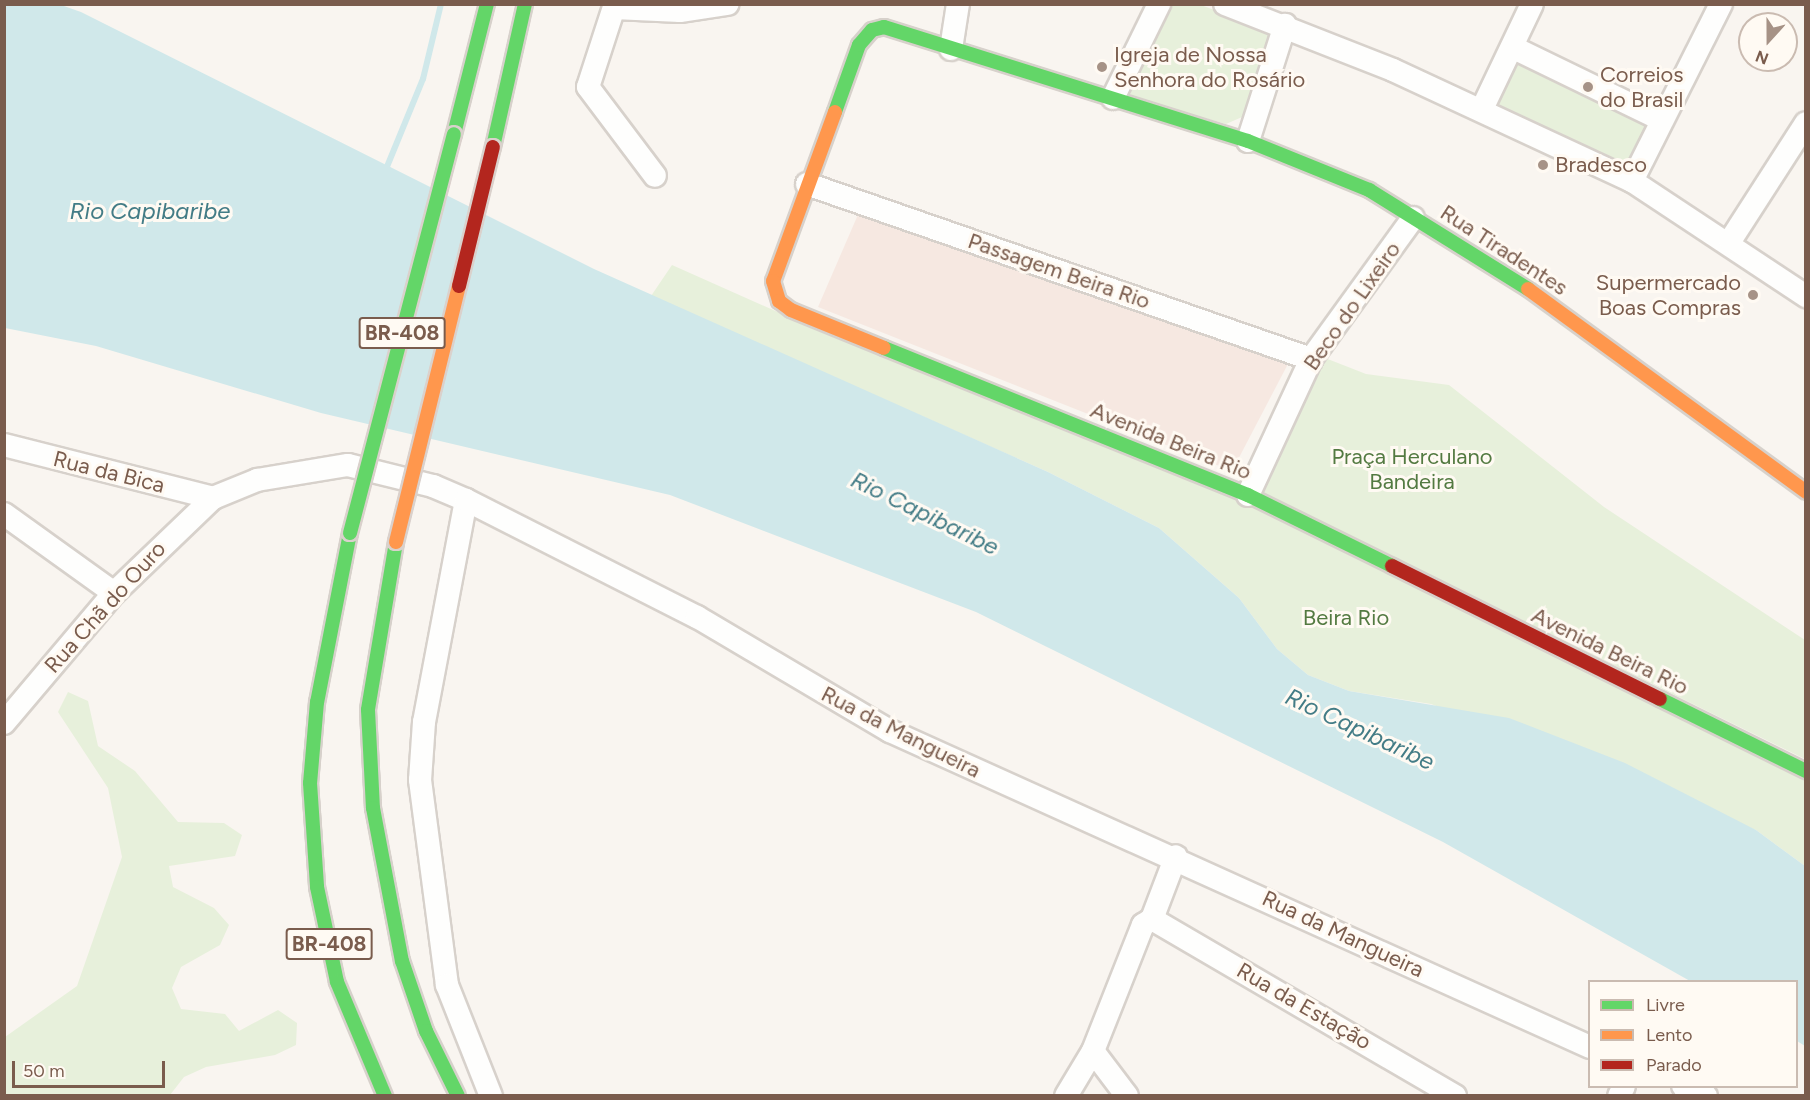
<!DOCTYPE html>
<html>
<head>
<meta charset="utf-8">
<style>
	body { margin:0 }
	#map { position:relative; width:1810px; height:1100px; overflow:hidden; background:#f9f5f0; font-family:Figtree,sans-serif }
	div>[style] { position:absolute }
	.commercial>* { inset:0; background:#f6e8e1 }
	.green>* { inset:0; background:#e7f0db }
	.water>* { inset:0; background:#d0e8ea }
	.stream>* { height:6px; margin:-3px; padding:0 3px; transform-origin:3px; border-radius:3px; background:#d0e8ea }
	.roads { filter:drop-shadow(2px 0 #d7d1cb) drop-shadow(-2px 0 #d7d1cb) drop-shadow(0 2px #d7d1cb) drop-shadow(0 -2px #d7d1cb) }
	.street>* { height:22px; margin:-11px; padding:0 11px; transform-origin:11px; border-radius:11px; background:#fefefd }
	.fast>* { height:14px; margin:-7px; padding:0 7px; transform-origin:7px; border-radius:7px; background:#63d668 }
	.slow>* { height:14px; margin:-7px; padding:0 7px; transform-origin:7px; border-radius:7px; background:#ff974d }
	.jam>* { height:14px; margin:-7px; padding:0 7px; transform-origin:7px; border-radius:7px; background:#b3261e }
	.bridges { filter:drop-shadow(2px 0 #dad1cc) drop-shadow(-2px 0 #dad1cc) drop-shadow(0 2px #dad1cc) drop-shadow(0 -2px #dad1cc) }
	.fast-bridge>* { height:14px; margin:-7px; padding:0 7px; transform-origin:7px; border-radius:7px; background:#63d668 }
	.slow-bridge>* { height:14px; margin:-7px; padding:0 7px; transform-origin:7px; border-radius:7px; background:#ff974d }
	.jam-bridge>* { height:14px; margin:-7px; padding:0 7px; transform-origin:7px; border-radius:7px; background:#b3261e }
	.dots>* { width:16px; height:16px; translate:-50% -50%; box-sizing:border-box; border:3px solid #fffaf3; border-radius:50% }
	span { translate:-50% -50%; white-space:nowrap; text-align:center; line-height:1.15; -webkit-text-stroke:6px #fffaf3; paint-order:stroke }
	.shield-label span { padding:2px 4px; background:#fffaf3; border:2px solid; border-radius:4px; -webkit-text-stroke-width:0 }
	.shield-label { font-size:21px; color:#7a5c4d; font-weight:700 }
	.poi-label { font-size:22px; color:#7a5c4d }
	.left { translate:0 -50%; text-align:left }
	.right { translate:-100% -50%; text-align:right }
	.street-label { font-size:22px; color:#7a5c4d }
	.park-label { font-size:22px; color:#537a41 }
	.water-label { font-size:24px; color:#437c86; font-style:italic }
	.frame { position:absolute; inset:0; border:6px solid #7a5c4d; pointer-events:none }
	.legend { position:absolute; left:1588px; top:980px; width:210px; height:108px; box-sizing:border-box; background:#fffaf3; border:2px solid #cabbb1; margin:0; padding:8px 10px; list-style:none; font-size:18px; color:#7a5c4d }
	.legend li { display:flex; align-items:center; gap:12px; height:30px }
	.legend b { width:30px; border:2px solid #cabbb1 }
	.north { position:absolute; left:1738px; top:12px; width:60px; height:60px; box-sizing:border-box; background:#fffaf3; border:2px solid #cabbb1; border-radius:50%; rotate:201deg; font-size:16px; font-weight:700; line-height:24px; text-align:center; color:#7a5c4d }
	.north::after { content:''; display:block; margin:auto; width:21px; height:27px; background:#a69286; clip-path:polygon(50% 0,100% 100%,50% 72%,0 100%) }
	.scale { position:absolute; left:12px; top:1061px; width:153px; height:27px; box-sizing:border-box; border:3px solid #7a5c4d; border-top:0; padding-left:8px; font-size:18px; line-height:21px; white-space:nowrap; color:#7a5c4d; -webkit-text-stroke:4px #fffaf3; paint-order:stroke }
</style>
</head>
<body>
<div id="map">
	<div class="commercial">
		<i style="clip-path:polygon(860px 210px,1289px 362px,1232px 471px,818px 307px)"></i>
	</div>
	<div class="green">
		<i style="clip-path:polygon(1170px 5px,1201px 5px,1273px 32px,1249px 114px,1226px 124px,1131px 97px,1128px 81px)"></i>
		<i style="clip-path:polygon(1514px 48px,1660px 119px,1632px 181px,1482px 109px)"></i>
		<i style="clip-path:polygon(672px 265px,789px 317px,1248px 495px,1805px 769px,1805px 866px,1756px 830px,1431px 704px,1349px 691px,1308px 675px,1277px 649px,1239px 598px,1159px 528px,1048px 472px,651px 296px)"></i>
		<i style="clip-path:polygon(1320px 356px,1366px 374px,1449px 385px,1604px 507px,1805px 640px,1805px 759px,1261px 492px)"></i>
		<i style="clip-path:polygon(68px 692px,88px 701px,98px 746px,135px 771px,178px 822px,224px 823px,242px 835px,235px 856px,169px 866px,173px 887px,214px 908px,229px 925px,220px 945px,181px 967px,172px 988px,181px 1009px,225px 1014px,239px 1031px,278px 1010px,297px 1023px,296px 1045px,275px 1055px,206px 1067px,184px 1077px,170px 1095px,5px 1095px,5px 1037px,77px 986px,122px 857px,108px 788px,58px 712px)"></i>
	</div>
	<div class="water">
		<i style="clip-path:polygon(4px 5px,61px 5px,81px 12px,594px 269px,1048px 472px,1159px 528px,1239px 598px,1277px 649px,1308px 675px,1349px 691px,1509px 718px,1625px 763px,1756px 830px,1805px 866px,1805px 1046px,1797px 1041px,1796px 982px,1690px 981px,1443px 842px,976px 612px,670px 495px,321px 413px,96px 346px,5px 328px)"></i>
	</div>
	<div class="stream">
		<i style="left:384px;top:174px;width:103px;rotate:-67.7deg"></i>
		<i style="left:423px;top:79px;width:77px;rotate:-76.5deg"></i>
	</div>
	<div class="roads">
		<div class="street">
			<i style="left:615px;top:4px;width:87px;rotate:108deg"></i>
			<i style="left:588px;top:87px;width:111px;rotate:53deg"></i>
			<i style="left:1225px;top:4px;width:180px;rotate:21.4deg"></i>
			<i style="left:1393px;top:70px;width:264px;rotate:24.9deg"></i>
			<i style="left:1632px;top:181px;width:209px;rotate:33.5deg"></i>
			<i style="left:614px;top:8px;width:66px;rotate:2.6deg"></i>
			<i style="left:680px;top:11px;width:48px;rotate:-8.5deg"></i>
			<i style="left:1514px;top:48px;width:162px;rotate:25.9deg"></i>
			<i style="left:951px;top:49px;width:46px;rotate:-81.2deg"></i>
			<i style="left:1113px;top:98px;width:105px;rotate:-63.9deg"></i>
			<i style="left:1482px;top:109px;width:116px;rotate:-64.5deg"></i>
			<i style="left:1248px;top:141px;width:122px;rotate:-72.3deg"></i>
			<i style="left:1632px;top:181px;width:198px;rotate:-63.3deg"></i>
			<i style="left:807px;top:184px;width:534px;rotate:19.15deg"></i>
			<i style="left:1730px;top:241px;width:140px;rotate:-57.2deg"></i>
			<i style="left:4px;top:445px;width:216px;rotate:14.2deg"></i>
			<i style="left:1248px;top:495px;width:150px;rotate:-65.1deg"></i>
			<i style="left:1311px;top:359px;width:174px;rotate:-54.1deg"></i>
			<i style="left:466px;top:500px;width:226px;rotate:100.7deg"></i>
			<i style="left:424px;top:722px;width:58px;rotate:93.9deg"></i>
			<i style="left:420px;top:780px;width:207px;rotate:82.5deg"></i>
			<i style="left:447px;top:985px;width:119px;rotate:68.4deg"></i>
			<i style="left:4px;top:514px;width:135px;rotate:35.7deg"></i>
			<i style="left:4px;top:723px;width:170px;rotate:-49.8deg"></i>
			<i style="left:114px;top:593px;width:137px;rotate:-43.8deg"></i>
			<i style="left:213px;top:498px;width:48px;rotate:-22.2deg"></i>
			<i style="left:257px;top:480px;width:92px;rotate:-9.4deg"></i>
			<i style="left:348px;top:465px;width:88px;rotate:13.9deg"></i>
			<i style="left:433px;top:486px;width:36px;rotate:23deg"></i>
			<i style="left:466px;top:500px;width:259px;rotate:26.9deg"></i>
			<i style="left:697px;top:617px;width:224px;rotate:30.6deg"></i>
			<i style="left:890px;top:731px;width:768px;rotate:24.3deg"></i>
			<i style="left:1152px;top:919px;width:351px;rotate:30.3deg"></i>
			<i style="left:1152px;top:919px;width:67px;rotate:-69.1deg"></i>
			<i style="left:1683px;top:1086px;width:25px;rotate:23deg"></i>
			<i style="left:1066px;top:1096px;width:52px;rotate:-59deg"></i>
			<i style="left:1127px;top:1096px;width:56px;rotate:-127.1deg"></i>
			<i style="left:1093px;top:1051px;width:136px;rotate:-68.4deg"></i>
			<i style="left:1143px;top:925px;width:11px;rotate:-34deg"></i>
			<i style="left:1619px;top:1096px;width:11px;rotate:-63deg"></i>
		</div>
		<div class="fast">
			<i style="left:835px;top:112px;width:71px;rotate:-70.3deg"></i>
			<i style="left:859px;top:45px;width:20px;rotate:-49deg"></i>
			<i style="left:872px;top:30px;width:12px;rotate:-14deg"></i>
			<i style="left:884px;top:27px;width:381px;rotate:17.4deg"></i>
			<i style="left:1248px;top:141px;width:131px;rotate:22deg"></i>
			<i style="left:1369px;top:190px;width:187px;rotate:31.9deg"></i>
			<i style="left:454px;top:134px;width:134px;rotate:-75.8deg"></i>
			<i style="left:493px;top:147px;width:147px;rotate:-77.4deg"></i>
			<i style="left:884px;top:348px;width:393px;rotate:22deg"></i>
			<i style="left:1248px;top:495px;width:161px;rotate:26.2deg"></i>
			<i style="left:350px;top:533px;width:172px;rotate:101deg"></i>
			<i style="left:317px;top:702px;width:81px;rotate:94.9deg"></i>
			<i style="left:310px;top:783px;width:104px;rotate:86.1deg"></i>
			<i style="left:317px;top:887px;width:97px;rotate:78.1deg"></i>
			<i style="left:337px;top:982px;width:124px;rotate:67.2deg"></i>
			<i style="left:396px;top:542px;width:170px;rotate:99.5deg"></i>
			<i style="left:368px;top:710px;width:98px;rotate:87.1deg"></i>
			<i style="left:373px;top:808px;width:156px;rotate:79.3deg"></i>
			<i style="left:402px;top:961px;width:74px;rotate:71.1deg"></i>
			<i style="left:426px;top:1031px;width:72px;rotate:63.8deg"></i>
			<i style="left:1660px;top:699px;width:163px;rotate:26.3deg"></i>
		</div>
		<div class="slow">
			<i style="left:835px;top:112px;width:180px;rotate:110.1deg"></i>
			<i style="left:773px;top:281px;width:21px;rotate:73deg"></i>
			<i style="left:779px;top:301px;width:15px;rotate:37deg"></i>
			<i style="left:791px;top:310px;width:100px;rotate:22.2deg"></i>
			<i style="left:1528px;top:289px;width:344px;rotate:36.1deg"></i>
		</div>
		<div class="jam">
			<i style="left:1392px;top:566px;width:299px;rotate:26.4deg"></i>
		</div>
	</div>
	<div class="bridges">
		<div class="fast-bridge">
			<i style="left:350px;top:533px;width:412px;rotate:-75.4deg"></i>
		</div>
		<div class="slow-bridge">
			<i style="left:396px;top:542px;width:264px;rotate:-76.2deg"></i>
		</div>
		<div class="jam-bridge">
			<i style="left:459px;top:286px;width:143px;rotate:-76.3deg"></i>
		</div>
	</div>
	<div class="dots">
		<i style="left:1102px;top:67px;background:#a69286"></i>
		<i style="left:1588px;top:87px;background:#a69286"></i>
		<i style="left:1543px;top:165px;background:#a69286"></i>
		<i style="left:1753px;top:295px;background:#a69286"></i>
	</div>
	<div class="shield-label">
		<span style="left:402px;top:333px">BR-408</span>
		<span style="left:329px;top:944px">BR-408</span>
	</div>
	<div class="poi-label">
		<span class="left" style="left:1114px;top:67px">Igreja de Nossa<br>Senhora do Rosário</span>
		<span class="left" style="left:1600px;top:87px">Correios<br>do Brasil</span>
		<span class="left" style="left:1555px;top:165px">Bradesco</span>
		<span class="right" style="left:1741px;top:295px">Supermercado<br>Boas Compras</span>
	</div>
	<div class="street-label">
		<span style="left:1504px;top:250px;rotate:33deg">Rua Tiradentes</span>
		<span style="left:1059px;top:271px;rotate:19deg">Passagem Beira Rio</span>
		<span style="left:1352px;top:306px;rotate:-55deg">Beco do Lixeiro</span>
		<span style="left:1171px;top:441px;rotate:22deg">Avenida Beira Rio</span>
		<span style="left:109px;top:472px;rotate:14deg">Rua da Bica</span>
		<span style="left:105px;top:607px;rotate:-48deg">Rua Chã do Ouro</span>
		<span style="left:1610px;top:651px;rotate:26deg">Avenida Beira Rio</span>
		<span style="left:901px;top:732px;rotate:27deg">Rua da Mangueira</span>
		<span style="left:1343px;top:934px;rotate:25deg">Rua da Mangueira</span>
		<span style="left:1304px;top:1006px;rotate:30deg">Rua da Estação</span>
	</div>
	<div class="park-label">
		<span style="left:1412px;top:469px">Praça Herculano<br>Bandeira</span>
		<span style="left:1346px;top:618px">Beira Rio</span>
	</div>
	<div class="water-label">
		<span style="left:150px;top:211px">Rio Capibaribe</span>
		<span style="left:925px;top:513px;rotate:26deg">Rio Capibaribe</span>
		<span style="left:1360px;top:729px;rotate:25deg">Rio Capibaribe</span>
	</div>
	<div class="frame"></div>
	<ul class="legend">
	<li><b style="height:8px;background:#63d668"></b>Livre</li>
	<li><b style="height:8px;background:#ff974d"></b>Lento</li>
	<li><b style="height:8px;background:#b3261e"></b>Parado</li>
	</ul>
	<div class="north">N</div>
	<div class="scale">50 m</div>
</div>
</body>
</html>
